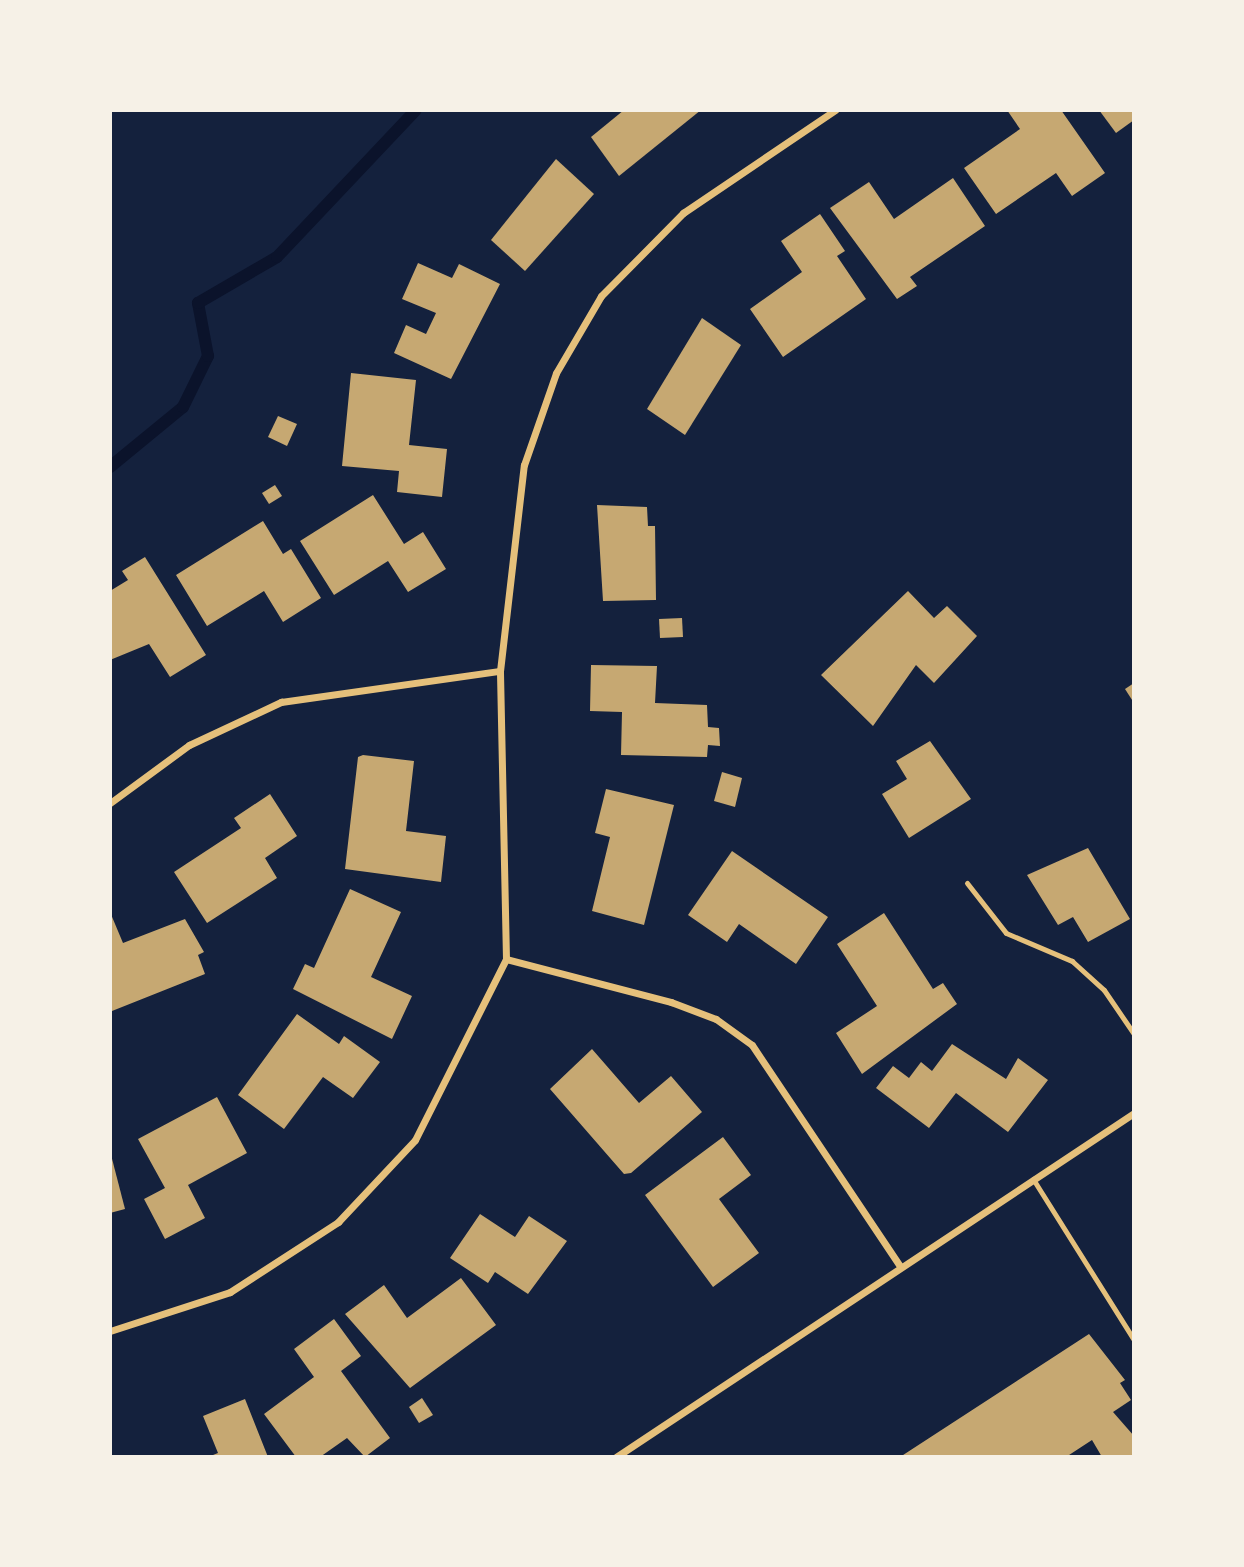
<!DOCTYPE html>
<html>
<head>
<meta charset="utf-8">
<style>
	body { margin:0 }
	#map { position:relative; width:1244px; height:1567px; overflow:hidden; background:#14213d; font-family:"Golos Text",sans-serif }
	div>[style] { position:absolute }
	.stream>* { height:12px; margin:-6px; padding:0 6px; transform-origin:6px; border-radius:6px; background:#0b132b }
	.building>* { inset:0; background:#c6a872 }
	.service>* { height:5px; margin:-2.5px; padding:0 2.5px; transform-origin:2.5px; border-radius:2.5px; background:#e5c07b }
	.minor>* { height:7px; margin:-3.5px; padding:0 3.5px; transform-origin:3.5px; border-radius:3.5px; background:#e5c07b }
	span { translate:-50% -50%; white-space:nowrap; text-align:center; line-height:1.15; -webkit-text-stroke:5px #f6f1e7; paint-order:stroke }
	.frame { position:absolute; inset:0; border:112px solid #f6f1e7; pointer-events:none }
</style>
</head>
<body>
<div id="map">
	<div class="stream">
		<i style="left:110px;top:467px;width:94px;rotate:-39.4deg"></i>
		<i style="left:183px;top:407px;width:57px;rotate:-63.9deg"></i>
		<i style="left:208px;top:356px;width:54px;rotate:-100.7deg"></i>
		<i style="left:198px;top:303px;width:91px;rotate:-30.2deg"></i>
		<i style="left:277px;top:257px;width:202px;rotate:-46.6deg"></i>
	</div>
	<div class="building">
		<i style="clip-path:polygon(624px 110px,701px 110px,619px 176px,591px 137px)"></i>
		<i style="clip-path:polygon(1007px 110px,1061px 110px,1105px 173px,1072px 196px,1056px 173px,996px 214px,964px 168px,1020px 129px)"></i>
		<i style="clip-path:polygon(1099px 110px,1134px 110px,1134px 120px,1116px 133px)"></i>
		<i style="clip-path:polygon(556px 159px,594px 194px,525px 271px,491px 240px)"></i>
		<i style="clip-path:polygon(953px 178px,985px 226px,910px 277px,917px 286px,897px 299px,830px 208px,869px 182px,894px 219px)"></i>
		<i style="clip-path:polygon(820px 214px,845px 251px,837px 256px,866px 299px,783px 357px,750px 309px,802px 272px,781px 241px)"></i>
		<i style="clip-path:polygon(418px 263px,452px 278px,459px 264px,500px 284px,451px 379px,394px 353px,406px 325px,426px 334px,436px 313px,402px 299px)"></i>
		<i style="clip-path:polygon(702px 318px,741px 345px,685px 435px,647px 409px)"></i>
		<i style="clip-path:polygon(351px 373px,416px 380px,409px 445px,447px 449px,442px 497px,397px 492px,399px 471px,342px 466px)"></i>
		<i style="clip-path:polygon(278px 416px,297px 424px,287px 446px,268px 437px)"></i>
		<i style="clip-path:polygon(275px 485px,282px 496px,269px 504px,262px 493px)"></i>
		<i style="clip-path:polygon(373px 495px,404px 544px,423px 532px,446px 569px,408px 592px,388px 561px,334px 595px,300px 541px)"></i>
		<i style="clip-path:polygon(597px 505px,647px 507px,648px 526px,655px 526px,656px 600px,603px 601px)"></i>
		<i style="clip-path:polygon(263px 521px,283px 554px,291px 549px,321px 598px,283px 622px,264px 591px,207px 626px,176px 575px)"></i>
		<i style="clip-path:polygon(145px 557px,206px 655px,170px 677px,149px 644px,110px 660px,110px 591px,128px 580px,122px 571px)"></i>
		<i style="clip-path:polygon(908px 591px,934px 618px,947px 606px,977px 636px,934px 683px,916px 665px,873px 726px,821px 675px)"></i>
		<i style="clip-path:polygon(682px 618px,683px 637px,660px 638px,659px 619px)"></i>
		<i style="clip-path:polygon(591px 665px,657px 666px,655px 703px,707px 705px,708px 727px,719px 728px,720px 746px,708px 745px,707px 757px,621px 755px,622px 712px,590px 711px)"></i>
		<i style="clip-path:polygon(1134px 683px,1134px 703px,1125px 689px)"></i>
		<i style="clip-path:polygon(930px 741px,971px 799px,909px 838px,882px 794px,907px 779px,896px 761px)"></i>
		<i style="clip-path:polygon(363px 755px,414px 761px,406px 831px,446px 836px,441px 882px,345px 869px,358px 757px)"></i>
		<i style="clip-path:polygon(722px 772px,742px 778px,735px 807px,714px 801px)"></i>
		<i style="clip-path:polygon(606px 789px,674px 805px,644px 925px,592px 911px,610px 837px,595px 833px)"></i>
		<i style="clip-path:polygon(270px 794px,297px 836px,265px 858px,277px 878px,207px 923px,174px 872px,241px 828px,234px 818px)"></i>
		<i style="clip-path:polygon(1088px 848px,1130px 919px,1088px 942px,1073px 917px,1058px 925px,1027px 875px)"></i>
		<i style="clip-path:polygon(732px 851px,828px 917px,796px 964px,739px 924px,727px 942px,688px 915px)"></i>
		<i style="clip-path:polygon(350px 889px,401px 912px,371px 977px,412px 996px,392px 1039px,293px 989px,305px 964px,314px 968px)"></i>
		<i style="clip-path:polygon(110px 912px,123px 943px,185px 919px,204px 952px,198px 955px,205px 974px,112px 1011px)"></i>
		<i style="clip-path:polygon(884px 913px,933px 989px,943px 983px,957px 1004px,862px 1074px,836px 1033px,877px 1006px,837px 944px)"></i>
		<i style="clip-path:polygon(297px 1014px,339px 1044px,344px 1036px,380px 1062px,353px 1098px,323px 1077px,284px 1129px,238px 1095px)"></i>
		<i style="clip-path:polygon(952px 1044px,1006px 1079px,1018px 1058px,1048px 1080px,1008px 1132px,956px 1093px,929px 1128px,876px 1088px,893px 1066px,909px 1078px,921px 1062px,932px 1071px)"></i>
		<i style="clip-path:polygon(592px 1049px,639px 1103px,671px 1076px,702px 1112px,631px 1173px,624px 1174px,550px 1089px)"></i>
		<i style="clip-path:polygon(217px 1097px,247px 1153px,188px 1185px,205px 1218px,165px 1239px,144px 1199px,165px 1188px,138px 1139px)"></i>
		<i style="clip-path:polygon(723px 1137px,751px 1175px,719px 1199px,759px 1253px,713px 1287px,645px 1195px)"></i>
		<i style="clip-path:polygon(110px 1151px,125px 1209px,110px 1213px)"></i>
		<i style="clip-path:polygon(480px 1214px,515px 1237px,529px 1216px,567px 1241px,528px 1294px,495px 1272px,488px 1283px,450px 1258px)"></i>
		<i style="clip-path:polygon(461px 1278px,496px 1325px,410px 1388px,345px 1314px,384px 1285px,407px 1318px)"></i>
		<i style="clip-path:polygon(334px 1319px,361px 1356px,341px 1371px,390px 1438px,365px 1457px,347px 1438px,320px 1457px,296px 1457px,264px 1414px,314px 1377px,294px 1349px)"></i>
		<i style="clip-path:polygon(1089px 1334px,1125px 1380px,1120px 1383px,1131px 1400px,1113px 1412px,1134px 1436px,1134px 1457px,1102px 1457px,1092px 1440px,1066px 1457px,900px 1457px)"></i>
		<i style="clip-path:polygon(422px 1398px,433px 1415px,419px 1423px,409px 1407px)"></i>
		<i style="clip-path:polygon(245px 1399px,268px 1457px,208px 1457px,218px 1453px,203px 1416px)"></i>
	</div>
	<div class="service">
		<i style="left:967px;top:883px;width:63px;rotate:52deg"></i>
		<i style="left:1006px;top:933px;width:72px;rotate:23deg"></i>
		<i style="left:1072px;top:961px;width:43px;rotate:42.2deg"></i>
		<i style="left:1104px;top:990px;width:53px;rotate:55.7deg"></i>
		<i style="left:1033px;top:1179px;width:190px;rotate:57.9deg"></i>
	</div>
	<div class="minor">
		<i style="left:110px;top:803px;width:98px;rotate:-36.3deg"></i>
		<i style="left:189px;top:745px;width:102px;rotate:-25.1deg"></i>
		<i style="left:281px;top:702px;width:221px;rotate:-8.1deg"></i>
		<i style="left:506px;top:959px;width:171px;rotate:14.6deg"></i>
		<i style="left:671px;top:1002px;width:48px;rotate:20.7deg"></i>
		<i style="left:716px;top:1019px;width:44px;rotate:35.8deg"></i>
		<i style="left:752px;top:1045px;width:265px;rotate:56.2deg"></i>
		<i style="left:110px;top:1331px;width:126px;rotate:-18deg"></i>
		<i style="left:230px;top:1292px;width:129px;rotate:-32.9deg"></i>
		<i style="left:338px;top:1222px;width:112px;rotate:-46.8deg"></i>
		<i style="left:415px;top:1140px;width:203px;rotate:-63.3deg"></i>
		<i style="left:506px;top:959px;width:288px;rotate:-91.2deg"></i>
		<i style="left:500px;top:671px;width:207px;rotate:-83.4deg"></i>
		<i style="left:524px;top:465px;width:97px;rotate:-70.8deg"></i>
		<i style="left:556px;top:373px;width:89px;rotate:-59.7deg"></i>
		<i style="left:601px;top:296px;width:117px;rotate:-45.3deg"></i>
		<i style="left:683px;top:213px;width:184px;rotate:-34.1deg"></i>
		<i style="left:616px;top:1457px;width:622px;rotate:-33.59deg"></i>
	</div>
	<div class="frame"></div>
</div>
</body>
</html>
